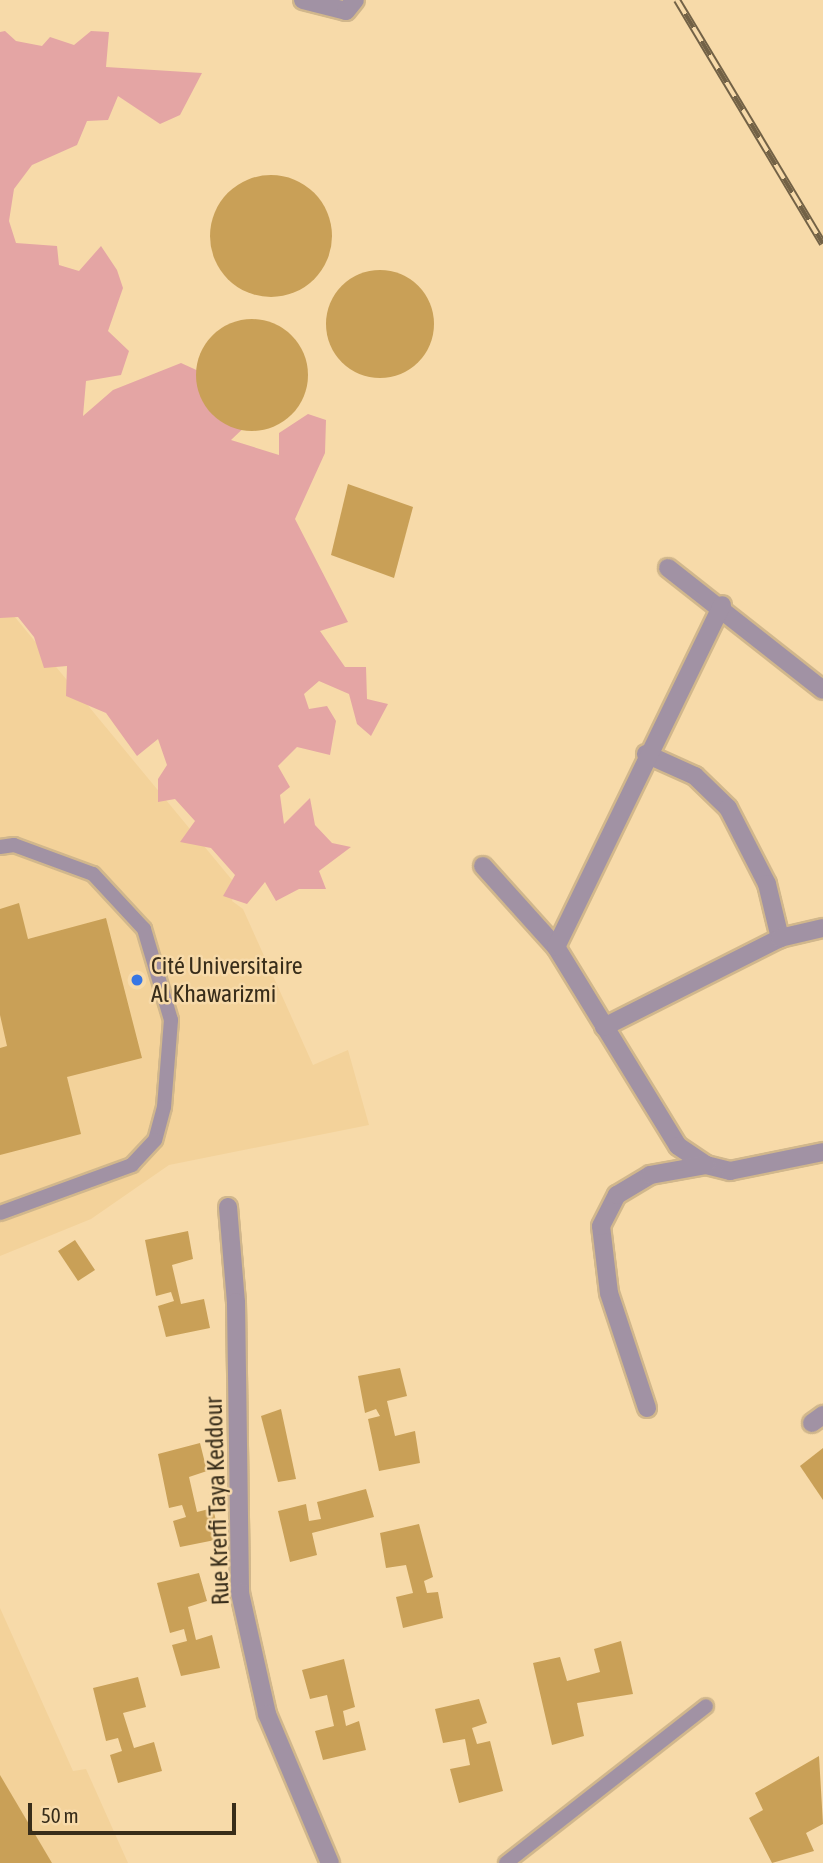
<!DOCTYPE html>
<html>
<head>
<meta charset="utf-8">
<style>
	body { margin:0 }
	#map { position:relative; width:823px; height:1863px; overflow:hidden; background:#f7daa9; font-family:"Asap Condensed",sans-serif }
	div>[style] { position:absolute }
	.built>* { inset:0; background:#f3d29a }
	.green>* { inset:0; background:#e4a5a4 }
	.building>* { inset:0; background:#c9a057 }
	.round { border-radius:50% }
	.roads { filter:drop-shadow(2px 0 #d1b78c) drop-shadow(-2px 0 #d1b78c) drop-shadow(0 2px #d1b78c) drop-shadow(0 -2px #d1b78c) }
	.service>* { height:14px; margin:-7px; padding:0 7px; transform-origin:7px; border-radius:7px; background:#a192a4 }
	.minor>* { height:18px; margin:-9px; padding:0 9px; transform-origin:9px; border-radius:9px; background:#a192a4 }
	.rail>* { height:8px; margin-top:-4px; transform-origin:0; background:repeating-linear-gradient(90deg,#f7daa9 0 16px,#736246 0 32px); box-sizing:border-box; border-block:2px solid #736246 }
	.dots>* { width:19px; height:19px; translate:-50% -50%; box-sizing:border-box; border:4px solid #f7daa9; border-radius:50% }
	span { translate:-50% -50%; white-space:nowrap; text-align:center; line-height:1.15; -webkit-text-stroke:5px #f7daa9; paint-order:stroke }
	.poi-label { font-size:24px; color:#382d1a }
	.left { translate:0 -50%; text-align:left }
	.street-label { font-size:24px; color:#382d1a }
	.scale { position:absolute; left:28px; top:1803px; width:208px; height:32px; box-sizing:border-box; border:4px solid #382d1a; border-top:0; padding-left:9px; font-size:21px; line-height:24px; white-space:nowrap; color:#382d1a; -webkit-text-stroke:5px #f7daa9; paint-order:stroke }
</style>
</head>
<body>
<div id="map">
	<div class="built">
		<i style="clip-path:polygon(0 599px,237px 886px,232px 901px,243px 909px,313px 1065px,348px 1050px,369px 1125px,169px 1165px,91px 1219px,0 1256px)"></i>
		<i style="clip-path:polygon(0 1608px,73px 1771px,86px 1769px,128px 1863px,0 1863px)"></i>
	</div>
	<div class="green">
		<i style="clip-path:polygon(5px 31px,16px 41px,42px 46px,50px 37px,74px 45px,91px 31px,109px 32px,106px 67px,202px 73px,180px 115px,160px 124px,118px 96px,108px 120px,87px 121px,77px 145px,32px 165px,14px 189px,9px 221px,16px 243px,57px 246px,59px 265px,79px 271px,101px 246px,117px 270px,123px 288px,108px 331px,129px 351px,121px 375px,86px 381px,83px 416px,113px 390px,181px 363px,214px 378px,228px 411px,251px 421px,231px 440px,279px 455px,279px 433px,308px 414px,326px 420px,325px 453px,295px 519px,348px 622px,320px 631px,345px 667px,366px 667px,367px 699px,388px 704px,371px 736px,357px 724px,349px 694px,319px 681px,304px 694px,309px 709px,327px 706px,336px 721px,330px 755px,297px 747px,278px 766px,290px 787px,280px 795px,284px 824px,310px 798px,315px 825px,332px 843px,351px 847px,319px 871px,326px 889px,299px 889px,276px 901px,265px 882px,247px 904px,223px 896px,235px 875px,211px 848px,180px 842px,195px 821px,175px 799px,158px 802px,158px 779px,167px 765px,158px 739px,137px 756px,106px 713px,66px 696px,67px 666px,44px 668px,34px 637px,18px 617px,0 618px,0 32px)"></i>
	</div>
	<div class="building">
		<i class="round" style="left:210px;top:175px;width:122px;height:122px"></i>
		<i class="round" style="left:326px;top:270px;width:108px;height:108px"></i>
		<i class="round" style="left:196px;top:319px;width:112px;height:112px"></i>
		<i style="clip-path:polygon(348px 484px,413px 507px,394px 578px,331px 555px)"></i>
		<i style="clip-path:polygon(19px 903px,28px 939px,106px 918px,142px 1058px,67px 1077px,81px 1134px,0 1155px,0 1048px,7px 1046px,0 1015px,0 909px)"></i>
		<i style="clip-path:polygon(188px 1231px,193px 1259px,172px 1265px,181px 1304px,204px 1299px,210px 1328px,166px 1337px,158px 1306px,174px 1301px,171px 1292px,156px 1296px,145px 1240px)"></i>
		<i style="clip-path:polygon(75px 1240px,95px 1270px,78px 1281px,58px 1251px)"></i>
		<i style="clip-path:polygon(400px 1368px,407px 1396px,387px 1401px,395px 1436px,415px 1431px,420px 1463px,379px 1471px,368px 1419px,380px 1416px,376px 1409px,365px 1413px,358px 1376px)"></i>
		<i style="clip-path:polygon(281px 1409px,296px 1479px,278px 1482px,261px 1416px)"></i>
		<i style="clip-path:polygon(200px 1443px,207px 1471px,189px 1477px,197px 1512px,213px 1508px,220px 1539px,180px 1547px,173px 1521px,186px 1517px,182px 1505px,169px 1508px,158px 1454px)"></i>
		<i style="clip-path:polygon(823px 1448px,823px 1500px,800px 1466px)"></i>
		<i style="clip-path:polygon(366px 1489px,374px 1517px,312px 1533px,317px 1555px,290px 1562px,278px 1511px,306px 1504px,309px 1521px,321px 1519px,317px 1502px)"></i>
		<i style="clip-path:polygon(419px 1524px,433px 1577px,424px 1581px,427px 1593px,438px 1592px,443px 1618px,403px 1628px,396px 1597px,413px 1593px,406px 1565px,386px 1568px,380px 1533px)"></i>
		<i style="clip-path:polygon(199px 1573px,207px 1601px,188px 1607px,196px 1640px,212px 1635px,220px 1668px,181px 1676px,172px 1645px,187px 1641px,184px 1629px,170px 1633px,157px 1583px)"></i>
		<i style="clip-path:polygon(621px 1641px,633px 1694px,577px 1703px,584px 1736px,552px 1745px,533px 1663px,560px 1657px,567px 1681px,600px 1672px,594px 1649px)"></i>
		<i style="clip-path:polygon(344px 1659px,355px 1707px,343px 1711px,346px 1726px,359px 1721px,366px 1750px,323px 1760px,315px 1731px,334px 1726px,327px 1695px,310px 1699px,302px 1670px)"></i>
		<i style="clip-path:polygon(138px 1677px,146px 1707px,123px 1713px,134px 1748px,154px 1742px,162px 1771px,118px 1783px,110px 1755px,122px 1751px,118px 1738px,106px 1741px,93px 1688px)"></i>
		<i style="clip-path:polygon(479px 1699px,487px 1723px,472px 1728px,477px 1744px,490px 1741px,503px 1791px,459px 1803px,450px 1769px,470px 1765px,465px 1739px,443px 1743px,435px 1709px)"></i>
		<i style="clip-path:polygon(819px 1756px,823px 1824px,806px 1833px,814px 1851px,772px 1863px,749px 1818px,763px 1810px,755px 1793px)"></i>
		<i style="clip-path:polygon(0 1775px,52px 1863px,0 1863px)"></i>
	</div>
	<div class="roads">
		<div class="service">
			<i style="left:0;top:847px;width:14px;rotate:-8deg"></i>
			<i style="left:14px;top:845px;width:84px;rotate:20.2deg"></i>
			<i style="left:93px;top:874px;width:75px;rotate:47.2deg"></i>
			<i style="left:144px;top:929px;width:95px;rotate:73.5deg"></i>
			<i style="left:171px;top:1020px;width:87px;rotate:94.6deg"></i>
			<i style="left:164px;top:1107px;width:34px;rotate:105deg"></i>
			<i style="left:155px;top:1140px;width:34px;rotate:133deg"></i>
			<i style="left:132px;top:1165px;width:140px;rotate:160deg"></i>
			<i style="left:506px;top:1863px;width:254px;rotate:-38.1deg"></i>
		</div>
		<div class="minor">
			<i style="left:303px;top:0;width:44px;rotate:14.3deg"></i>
			<i style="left:346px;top:11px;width:14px;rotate:-51deg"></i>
			<i style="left:668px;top:568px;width:197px;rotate:38.2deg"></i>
			<i style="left:646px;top:754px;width:54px;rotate:24.2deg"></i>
			<i style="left:695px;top:776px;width:46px;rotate:44.1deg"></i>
			<i style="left:728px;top:808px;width:85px;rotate:62.8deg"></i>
			<i style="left:767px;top:884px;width:56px;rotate:76.5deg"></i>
			<i style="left:483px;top:866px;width:109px;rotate:48deg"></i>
			<i style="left:556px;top:947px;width:233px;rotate:58.5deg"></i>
			<i style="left:678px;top:1146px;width:34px;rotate:34deg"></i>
			<i style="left:706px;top:1165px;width:25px;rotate:14deg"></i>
			<i style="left:730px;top:1171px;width:95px;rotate:-11.5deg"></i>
			<i style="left:556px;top:947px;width:380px;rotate:-64.1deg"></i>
			<i style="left:604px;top:1027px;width:197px;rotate:-26.8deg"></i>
			<i style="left:780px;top:938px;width:44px;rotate:-13.1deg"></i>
			<i style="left:228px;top:1207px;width:95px;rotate:85.2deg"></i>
			<i style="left:236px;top:1302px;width:291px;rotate:89.2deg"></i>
			<i style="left:240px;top:1593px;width:124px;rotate:77.4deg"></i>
			<i style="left:267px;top:1714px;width:162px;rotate:67.1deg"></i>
			<i style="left:647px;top:1408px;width:121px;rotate:-108.3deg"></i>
			<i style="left:609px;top:1293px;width:67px;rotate:-96.8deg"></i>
			<i style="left:601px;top:1226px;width:35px;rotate:-63deg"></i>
			<i style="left:617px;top:1195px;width:39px;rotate:-31deg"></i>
			<i style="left:650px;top:1175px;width:57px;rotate:-10.1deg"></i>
			<i style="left:812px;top:1423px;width:14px;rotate:-36deg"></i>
		</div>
	</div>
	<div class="rail">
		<i style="left:677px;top:0;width:284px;rotate:59.1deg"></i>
	</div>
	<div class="dots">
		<i style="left:137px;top:980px;background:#3776e4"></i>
	</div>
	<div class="poi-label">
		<span class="left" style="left:151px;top:980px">Cité Universitaire<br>Al Khawarizmi</span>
	</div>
	<div class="street-label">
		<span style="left:217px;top:1501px;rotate:-92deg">Rue Krerfi Taya Keddour</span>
	</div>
	<div class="scale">50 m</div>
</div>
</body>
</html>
